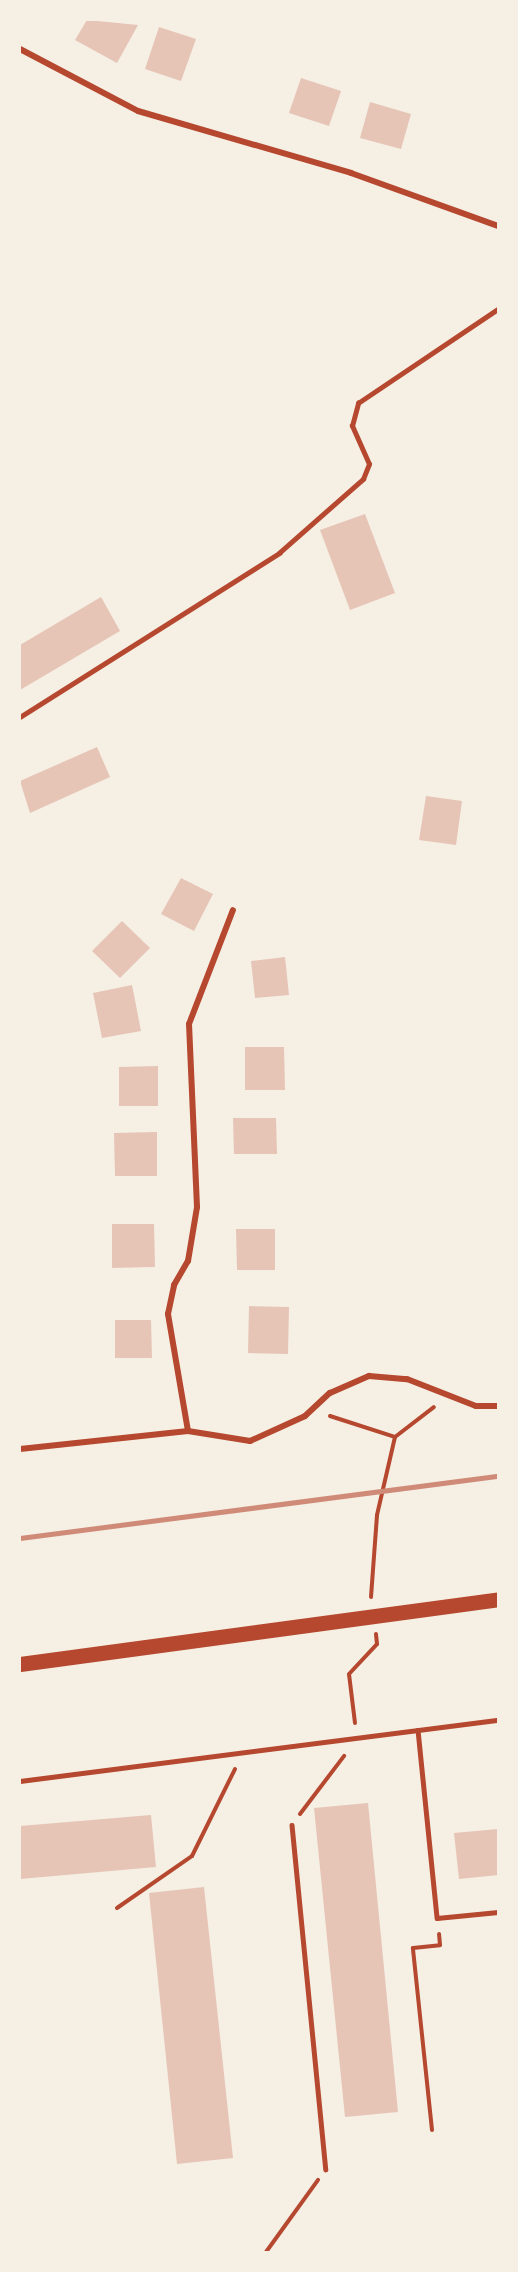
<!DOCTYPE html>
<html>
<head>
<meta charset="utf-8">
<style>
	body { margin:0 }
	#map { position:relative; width:518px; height:2272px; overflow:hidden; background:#f6efe4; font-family:"Nunito Sans",sans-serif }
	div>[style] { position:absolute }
	.building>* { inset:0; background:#e6c5b7 }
	.path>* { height:4px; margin:-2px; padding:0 2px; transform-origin:2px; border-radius:2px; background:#b5482f }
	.service>* { height:4.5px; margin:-2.25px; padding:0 2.25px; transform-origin:2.25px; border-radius:2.25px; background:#b5482f }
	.minor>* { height:6px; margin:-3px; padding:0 3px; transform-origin:3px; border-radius:3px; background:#b5482f }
	.primary>* { height:15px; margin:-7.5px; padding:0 7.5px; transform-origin:7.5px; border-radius:7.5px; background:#b5482f }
	.rail>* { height:4.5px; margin:-2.25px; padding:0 2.25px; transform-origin:2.25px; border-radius:2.25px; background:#cf8b77 }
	span { translate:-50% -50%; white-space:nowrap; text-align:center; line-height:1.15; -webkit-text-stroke:5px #f6efe4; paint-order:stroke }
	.frame { position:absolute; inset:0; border:21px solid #f6efe4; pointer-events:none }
</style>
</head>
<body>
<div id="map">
	<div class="building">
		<i style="clip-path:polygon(87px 20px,138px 25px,117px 63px,75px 40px)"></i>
		<i style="clip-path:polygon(159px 27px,196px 39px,181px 81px,145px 69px)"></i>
		<i style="clip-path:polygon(301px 78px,341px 91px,329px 126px,289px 113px)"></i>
		<i style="clip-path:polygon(370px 102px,411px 114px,401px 149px,360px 138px)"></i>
		<i style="clip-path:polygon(365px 514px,395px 593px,350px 610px,320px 530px)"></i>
		<i style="clip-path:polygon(101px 597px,120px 631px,20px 690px,20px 645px)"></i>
		<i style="clip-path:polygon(97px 747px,110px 777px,30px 813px,20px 781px)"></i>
		<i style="clip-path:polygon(426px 796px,462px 801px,456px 845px,419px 840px)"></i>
		<i style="clip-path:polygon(181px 878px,213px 894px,194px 931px,161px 914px)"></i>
		<i style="clip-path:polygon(122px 921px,150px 948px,120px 978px,92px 951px)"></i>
		<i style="clip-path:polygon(285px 957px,289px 995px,255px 998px,251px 961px)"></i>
		<i style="clip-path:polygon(132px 985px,141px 1031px,102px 1038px,93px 993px)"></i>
		<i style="clip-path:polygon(245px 1047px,284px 1047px,285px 1090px,245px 1090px)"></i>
		<i style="clip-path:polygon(158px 1066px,158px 1106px,119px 1106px,119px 1067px)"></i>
		<i style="clip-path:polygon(233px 1118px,276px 1118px,277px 1154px,234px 1154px)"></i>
		<i style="clip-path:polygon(157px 1132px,157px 1176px,115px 1176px,114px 1133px)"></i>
		<i style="clip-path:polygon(112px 1224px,154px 1224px,155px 1267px,112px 1268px)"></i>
		<i style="clip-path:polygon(236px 1229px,275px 1229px,275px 1270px,237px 1270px)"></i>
		<i style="clip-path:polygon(249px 1306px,289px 1307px,288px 1354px,248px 1353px)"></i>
		<i style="clip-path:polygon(115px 1320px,151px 1320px,152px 1358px,115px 1358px)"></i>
		<i style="clip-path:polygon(368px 1803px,398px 2112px,345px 2117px,314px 1808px)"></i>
		<i style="clip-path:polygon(151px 1815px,156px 1867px,20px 1879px,20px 1826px)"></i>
		<i style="clip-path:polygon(498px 1829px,498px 1875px,459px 1879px,454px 1833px)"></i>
		<i style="clip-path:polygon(204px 1887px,233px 2158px,177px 2164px,149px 1893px)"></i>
	</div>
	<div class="path">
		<i style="left:330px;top:1416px;width:68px;rotate:17.9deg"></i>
		<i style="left:371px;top:1597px;width:82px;rotate:-85.8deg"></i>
		<i style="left:377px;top:1515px;width:80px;rotate:-77deg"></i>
		<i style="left:395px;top:1437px;width:49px;rotate:-37.6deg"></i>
		<i style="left:355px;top:1723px;width:49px;rotate:-97deg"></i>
		<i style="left:349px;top:1674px;width:41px;rotate:-47deg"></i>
		<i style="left:377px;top:1644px;width:10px;rotate:-96deg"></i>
		<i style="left:300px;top:1814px;width:73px;rotate:-52.8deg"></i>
		<i style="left:117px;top:1908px;width:91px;rotate:-34.7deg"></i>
		<i style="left:192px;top:1856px;width:97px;rotate:-63.7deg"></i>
		<i style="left:432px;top:2130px;width:183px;rotate:-96deg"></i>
		<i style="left:413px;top:1948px;width:27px;rotate:-6deg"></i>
		<i style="left:440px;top:1945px;width:11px;rotate:-95deg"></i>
		<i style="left:266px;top:2252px;width:89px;rotate:-54.2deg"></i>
	</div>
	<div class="service">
		<i style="left:20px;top:717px;width:307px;rotate:-32.3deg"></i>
		<i style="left:279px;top:553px;width:112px;rotate:-41.4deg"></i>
		<i style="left:363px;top:479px;width:16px;rotate:-68deg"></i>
		<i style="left:369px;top:464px;width:42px;rotate:-114.1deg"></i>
		<i style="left:352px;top:426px;width:24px;rotate:-75deg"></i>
		<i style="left:358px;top:403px;width:169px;rotate:-33.9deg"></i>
		<i style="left:418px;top:1730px;width:189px;rotate:84.2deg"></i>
		<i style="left:437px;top:1918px;width:61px;rotate:-5.6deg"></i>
		<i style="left:20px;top:1781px;width:482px;rotate:-7.3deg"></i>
		<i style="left:292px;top:1825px;width:346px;rotate:84.4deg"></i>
	</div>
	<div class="minor">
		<i style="left:20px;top:49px;width:133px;rotate:27.7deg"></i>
		<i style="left:138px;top:111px;width:222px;rotate:16.2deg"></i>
		<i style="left:351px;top:173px;width:156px;rotate:19.8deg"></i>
		<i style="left:188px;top:1431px;width:119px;rotate:-99.7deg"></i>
		<i style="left:168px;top:1314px;width:30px;rotate:-78deg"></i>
		<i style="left:174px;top:1285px;width:28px;rotate:-60deg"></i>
		<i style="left:188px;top:1261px;width:55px;rotate:-80.5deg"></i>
		<i style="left:197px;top:1207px;width:183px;rotate:-92.5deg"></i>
		<i style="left:189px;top:1024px;width:122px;rotate:-68.9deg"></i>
		<i style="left:20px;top:1449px;width:169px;rotate:-6.1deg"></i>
		<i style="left:188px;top:1431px;width:63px;rotate:9.2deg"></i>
		<i style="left:250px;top:1441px;width:60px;rotate:-24.4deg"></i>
		<i style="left:305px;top:1416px;width:34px;rotate:-43deg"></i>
		<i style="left:330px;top:1393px;width:43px;rotate:-23.6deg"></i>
		<i style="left:369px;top:1376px;width:38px;rotate:5deg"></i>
		<i style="left:407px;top:1379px;width:74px;rotate:21.4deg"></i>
		<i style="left:476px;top:1406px;width:22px"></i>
	</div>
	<div class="primary">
		<i style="left:20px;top:1664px;width:482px;rotate:-7.7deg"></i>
	</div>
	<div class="rail">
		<i style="left:20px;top:1538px;width:482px;rotate:-7.4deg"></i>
	</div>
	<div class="frame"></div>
</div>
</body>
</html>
